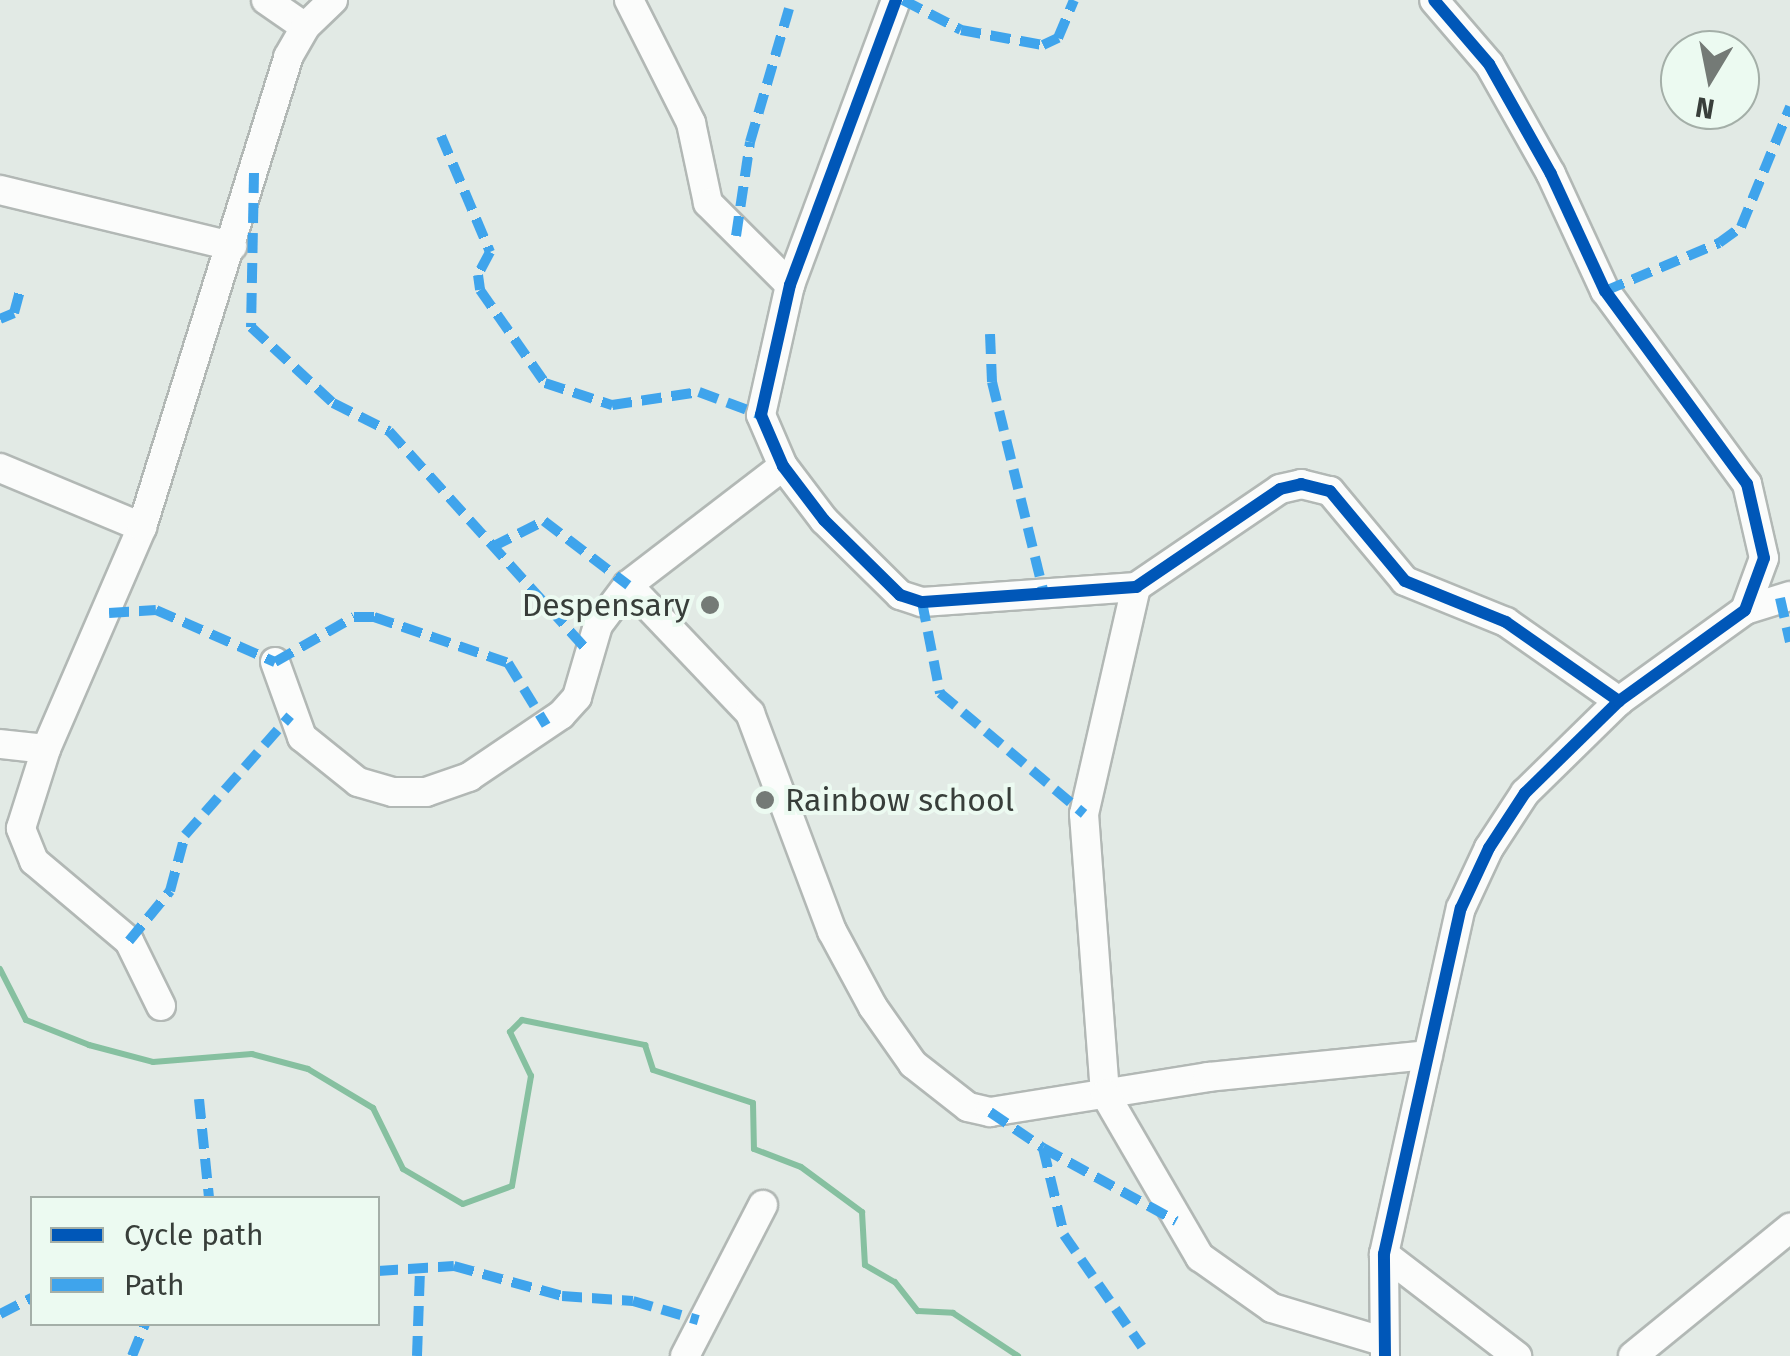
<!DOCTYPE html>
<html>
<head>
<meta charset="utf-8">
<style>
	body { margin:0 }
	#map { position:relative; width:1790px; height:1356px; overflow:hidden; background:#e2eae5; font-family:"Fira Sans",sans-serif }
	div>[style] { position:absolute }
	.stream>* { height:6px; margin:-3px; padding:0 3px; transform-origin:3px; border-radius:3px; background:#86c0a0 }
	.roads { filter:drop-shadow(2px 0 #b2b8b5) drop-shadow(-2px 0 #b2b8b5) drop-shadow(0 2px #b2b8b5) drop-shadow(0 -2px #b2b8b5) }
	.minor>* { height:28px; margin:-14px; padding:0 14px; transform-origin:14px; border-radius:14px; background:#fbfcfb }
	.quiet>* { height:10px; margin-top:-5px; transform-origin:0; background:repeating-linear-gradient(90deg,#3fa4ec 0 20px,transparent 0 30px) }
	.cycleway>* { height:12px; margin:-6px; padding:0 6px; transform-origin:6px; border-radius:6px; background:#0057b8 }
	.dots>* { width:28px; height:28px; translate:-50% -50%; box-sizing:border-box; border:5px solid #ecfaf1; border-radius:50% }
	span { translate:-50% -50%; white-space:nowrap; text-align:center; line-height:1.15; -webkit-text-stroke:8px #ecfaf1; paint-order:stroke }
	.poi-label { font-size:32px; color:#383e3a }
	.right { translate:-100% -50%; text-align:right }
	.left { translate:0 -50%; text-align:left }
	.legend { position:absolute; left:30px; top:1196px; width:350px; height:130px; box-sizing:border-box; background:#ecfaf1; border:2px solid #a4afa8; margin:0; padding:12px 18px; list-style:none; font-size:30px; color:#383e3a }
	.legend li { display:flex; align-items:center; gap:20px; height:50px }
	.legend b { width:50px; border:2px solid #a4afa8 }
	.north { position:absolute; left:1660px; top:30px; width:100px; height:100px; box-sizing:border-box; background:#ecfaf1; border:2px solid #a4afa8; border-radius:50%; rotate:190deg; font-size:28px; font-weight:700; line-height:40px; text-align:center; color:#383e3a }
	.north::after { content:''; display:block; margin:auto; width:35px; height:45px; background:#747a76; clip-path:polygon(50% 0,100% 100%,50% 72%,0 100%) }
</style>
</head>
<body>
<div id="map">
	<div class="stream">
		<i style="left:0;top:969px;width:57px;rotate:63deg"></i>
		<i style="left:26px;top:1020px;width:68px;rotate:21.6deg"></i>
		<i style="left:89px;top:1045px;width:66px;rotate:14.9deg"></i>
		<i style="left:153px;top:1062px;width:99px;rotate:-4.6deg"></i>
		<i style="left:252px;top:1054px;width:58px;rotate:15deg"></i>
		<i style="left:308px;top:1069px;width:76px;rotate:31deg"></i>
		<i style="left:373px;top:1108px;width:68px;rotate:63.8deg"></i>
		<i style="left:403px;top:1169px;width:69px;rotate:30.3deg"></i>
		<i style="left:463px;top:1204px;width:52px;rotate:-20.2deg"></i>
		<i style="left:512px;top:1186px;width:112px;rotate:-80.2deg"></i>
		<i style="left:531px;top:1076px;width:49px;rotate:-115.5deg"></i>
		<i style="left:510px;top:1032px;width:17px;rotate:-45deg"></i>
		<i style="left:522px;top:1020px;width:126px;rotate:11.5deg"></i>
		<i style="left:645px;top:1045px;width:26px;rotate:72deg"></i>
		<i style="left:653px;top:1070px;width:105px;rotate:18.3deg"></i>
		<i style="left:753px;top:1103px;width:46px;rotate:88.8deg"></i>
		<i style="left:754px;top:1149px;width:50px;rotate:21deg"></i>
		<i style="left:801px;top:1167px;width:76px;rotate:36.4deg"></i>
		<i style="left:862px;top:1212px;width:53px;rotate:86.8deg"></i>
		<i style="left:865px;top:1265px;width:34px;rotate:30deg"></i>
		<i style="left:895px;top:1282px;width:37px;rotate:52deg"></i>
		<i style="left:918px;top:1311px;width:35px;rotate:3deg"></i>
		<i style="left:953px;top:1313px;width:78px;rotate:33.5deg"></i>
	</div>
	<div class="roads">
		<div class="minor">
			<i style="left:266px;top:0;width:47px;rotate:34.7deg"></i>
			<i style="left:629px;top:0;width:138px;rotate:63.2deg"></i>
			<i style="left:691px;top:123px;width:82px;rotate:78deg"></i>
			<i style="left:708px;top:203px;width:116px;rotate:45deg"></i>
			<i style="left:896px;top:0;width:304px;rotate:110.4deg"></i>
			<i style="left:790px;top:285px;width:133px;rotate:102.6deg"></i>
			<i style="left:761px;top:415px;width:56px;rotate:66.7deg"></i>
			<i style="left:783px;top:466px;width:68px;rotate:52.8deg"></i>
			<i style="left:824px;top:520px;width:107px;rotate:44.6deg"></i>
			<i style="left:900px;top:595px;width:23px;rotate:18deg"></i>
			<i style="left:922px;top:602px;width:215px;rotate:-4deg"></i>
			<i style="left:1136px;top:587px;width:174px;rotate:-34.2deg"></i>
			<i style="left:1280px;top:489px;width:22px;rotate:-13deg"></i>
			<i style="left:1301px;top:484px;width:30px;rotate:14deg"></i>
			<i style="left:1330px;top:491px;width:117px;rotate:50.2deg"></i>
			<i style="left:1405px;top:581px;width:109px;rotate:22.1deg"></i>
			<i style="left:1506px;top:622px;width:138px;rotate:35deg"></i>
			<i style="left:0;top:190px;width:239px;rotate:13.6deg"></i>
			<i style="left:0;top:468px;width:154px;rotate:22.6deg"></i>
			<i style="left:628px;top:585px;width:177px;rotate:46.4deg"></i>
			<i style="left:750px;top:713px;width:233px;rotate:69.4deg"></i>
			<i style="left:832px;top:931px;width:86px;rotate:61.7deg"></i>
			<i style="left:873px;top:1007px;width:70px;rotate:54.9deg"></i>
			<i style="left:913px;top:1064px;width:70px;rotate:38deg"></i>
			<i style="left:968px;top:1107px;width:23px;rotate:13deg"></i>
			<i style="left:990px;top:1112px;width:221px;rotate:-9.1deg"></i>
			<i style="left:1208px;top:1077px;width:221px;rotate:-5.7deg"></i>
			<i style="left:1136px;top:587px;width:233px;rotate:102.9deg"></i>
			<i style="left:1084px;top:814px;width:281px;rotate:85.7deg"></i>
			<i style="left:1105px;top:1094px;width:189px;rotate:59.8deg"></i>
			<i style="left:1200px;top:1257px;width:88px;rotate:35.3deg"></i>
			<i style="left:1272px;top:1308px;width:115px;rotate:16.7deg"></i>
			<i style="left:1745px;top:610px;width:47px;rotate:-17.3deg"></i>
			<i style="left:275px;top:662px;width:80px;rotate:70.2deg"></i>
			<i style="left:302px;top:737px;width:72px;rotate:38.8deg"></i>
			<i style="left:358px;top:782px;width:36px;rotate:16deg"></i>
			<i style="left:393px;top:792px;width:33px"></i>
			<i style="left:426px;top:792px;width:46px;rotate:-19.2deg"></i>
			<i style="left:469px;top:777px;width:111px;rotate:-34deg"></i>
			<i style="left:561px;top:715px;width:24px;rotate:-48deg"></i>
			<i style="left:577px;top:697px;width:75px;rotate:-73.7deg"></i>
			<i style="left:598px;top:625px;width:50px;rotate:-53.1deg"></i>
			<i style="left:628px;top:585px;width:195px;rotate:-37.5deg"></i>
			<i style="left:0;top:744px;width:46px;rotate:6.2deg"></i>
			<i style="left:161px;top:1006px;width:72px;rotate:-116.2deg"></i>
			<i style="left:129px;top:941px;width:124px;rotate:-139.9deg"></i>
			<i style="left:34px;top:861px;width:35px;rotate:-112deg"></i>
			<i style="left:21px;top:828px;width:83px;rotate:-72.4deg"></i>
			<i style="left:46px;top:749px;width:242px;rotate:-66.6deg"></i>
			<i style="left:142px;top:527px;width:492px;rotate:-72.7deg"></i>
			<i style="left:288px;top:57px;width:34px;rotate:-60deg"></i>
			<i style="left:305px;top:27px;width:39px;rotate:-44deg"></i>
			<i style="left:1384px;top:1254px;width:168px;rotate:37.5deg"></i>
			<i style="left:685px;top:1356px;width:170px;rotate:-62.7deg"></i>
			<i style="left:1385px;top:1356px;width:102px;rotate:-90.6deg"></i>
			<i style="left:1384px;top:1254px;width:354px;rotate:-77.5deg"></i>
			<i style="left:1461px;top:908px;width:66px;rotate:-65deg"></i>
			<i style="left:1489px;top:848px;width:66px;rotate:-56.8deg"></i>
			<i style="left:1525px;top:793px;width:132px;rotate:-44.4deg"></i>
			<i style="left:1619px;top:701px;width:155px;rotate:-35.8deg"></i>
			<i style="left:1745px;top:610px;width:55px;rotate:-69.9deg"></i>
			<i style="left:1764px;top:558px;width:76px;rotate:-102.9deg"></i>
			<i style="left:1747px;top:484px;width:240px;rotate:-126.3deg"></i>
			<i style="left:1605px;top:291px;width:129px;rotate:-114.8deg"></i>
			<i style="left:1551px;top:174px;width:126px;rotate:-119.4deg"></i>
			<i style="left:1489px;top:64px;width:84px;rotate:-130.7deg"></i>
			<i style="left:1633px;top:1356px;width:203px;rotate:-39.2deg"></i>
		</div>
	</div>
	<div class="quiet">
		<i style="left:903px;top:0;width:65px;rotate:27.3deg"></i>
		<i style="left:961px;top:30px;width:83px;rotate:10.4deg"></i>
		<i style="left:1043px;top:45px;width:17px;rotate:-25deg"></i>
		<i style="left:1058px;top:38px;width:41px;rotate:-67.2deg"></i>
		<i style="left:441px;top:136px;width:126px;rotate:67.1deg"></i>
		<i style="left:490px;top:252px;width:26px;rotate:118deg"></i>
		<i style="left:478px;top:275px;width:15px;rotate:82deg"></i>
		<i style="left:480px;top:290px;width:113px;rotate:55deg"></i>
		<i style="left:545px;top:383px;width:71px;rotate:18.2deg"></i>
		<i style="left:612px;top:405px;width:88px;rotate:-8.5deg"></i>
		<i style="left:699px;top:392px;width:66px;rotate:20.4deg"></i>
		<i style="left:254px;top:173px;width:154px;rotate:91.1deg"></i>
		<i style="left:251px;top:327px;width:112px;rotate:42.8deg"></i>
		<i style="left:333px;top:403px;width:63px;rotate:26.6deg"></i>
		<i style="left:389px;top:431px;width:295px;rotate:47.9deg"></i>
		<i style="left:736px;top:236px;width:95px;rotate:-81.5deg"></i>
		<i style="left:750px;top:142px;width:139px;rotate:-73.7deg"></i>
		<i style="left:1605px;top:291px;width:124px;rotate:-22.8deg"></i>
		<i style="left:1719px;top:243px;width:27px;rotate:-36deg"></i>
		<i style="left:1741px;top:227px;width:130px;rotate:-67.8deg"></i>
		<i style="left:0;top:319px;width:15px;rotate:-23deg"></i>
		<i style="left:14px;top:313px;width:28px;rotate:-75deg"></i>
		<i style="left:990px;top:334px;width:48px;rotate:87.6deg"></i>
		<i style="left:992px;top:382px;width:217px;rotate:76.2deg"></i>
		<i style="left:492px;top:547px;width:58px;rotate:-26.6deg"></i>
		<i style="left:544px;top:521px;width:106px;rotate:37.3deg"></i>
		<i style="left:1780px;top:598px;width:45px;rotate:77.2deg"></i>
		<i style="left:922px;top:602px;width:93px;rotate:78.8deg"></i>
		<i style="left:940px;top:693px;width:188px;rotate:40deg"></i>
		<i style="left:109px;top:613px;width:47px;rotate:-3.7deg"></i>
		<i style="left:156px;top:610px;width:130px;rotate:23.6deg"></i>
		<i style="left:275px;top:662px;width:91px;rotate:-29.7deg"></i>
		<i style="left:354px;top:617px;width:20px"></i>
		<i style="left:374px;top:617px;width:142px;rotate:18.9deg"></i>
		<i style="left:508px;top:663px;width:73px;rotate:58.5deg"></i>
		<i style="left:129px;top:941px;width:65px;rotate:-50.6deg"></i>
		<i style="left:170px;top:891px;width:58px;rotate:-75deg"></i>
		<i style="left:185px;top:835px;width:159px;rotate:-48.6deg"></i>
		<i style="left:199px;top:1099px;width:100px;rotate:84.2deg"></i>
		<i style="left:990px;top:1112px;width:64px;rotate:34.2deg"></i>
		<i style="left:1043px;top:1148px;width:152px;rotate:28.8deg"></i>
		<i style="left:1043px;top:1148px;width:89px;rotate:76.4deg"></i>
		<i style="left:1064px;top:1235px;width:136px;rotate:55.1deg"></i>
		<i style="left:378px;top:1271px;width:76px;rotate:-3.8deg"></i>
		<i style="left:454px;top:1266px;width:112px;rotate:15.5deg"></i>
		<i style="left:562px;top:1296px;width:71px;rotate:4deg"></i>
		<i style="left:633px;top:1301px;width:68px;rotate:16.3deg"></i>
		<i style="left:0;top:1314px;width:36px;rotate:-27deg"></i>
		<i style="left:132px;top:1356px;width:35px;rotate:-68deg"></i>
		<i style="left:417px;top:1356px;width:88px;rotate:-88deg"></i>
	</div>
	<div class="cycleway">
		<i style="left:896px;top:0;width:304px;rotate:110.4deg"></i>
		<i style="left:790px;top:285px;width:133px;rotate:102.6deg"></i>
		<i style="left:761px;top:415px;width:56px;rotate:66.7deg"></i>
		<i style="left:783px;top:466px;width:68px;rotate:52.8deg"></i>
		<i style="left:824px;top:520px;width:107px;rotate:44.6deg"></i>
		<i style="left:900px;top:595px;width:23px;rotate:18deg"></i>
		<i style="left:922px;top:602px;width:215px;rotate:-4deg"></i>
		<i style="left:1136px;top:587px;width:174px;rotate:-34.2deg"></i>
		<i style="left:1280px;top:489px;width:22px;rotate:-13deg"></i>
		<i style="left:1301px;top:484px;width:30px;rotate:14deg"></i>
		<i style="left:1330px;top:491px;width:117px;rotate:50.2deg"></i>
		<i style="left:1405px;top:581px;width:109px;rotate:22.1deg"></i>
		<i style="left:1506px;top:622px;width:138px;rotate:35deg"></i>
		<i style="left:1385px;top:1356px;width:102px;rotate:-90.6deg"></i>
		<i style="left:1384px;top:1254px;width:354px;rotate:-77.5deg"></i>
		<i style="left:1461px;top:908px;width:66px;rotate:-65deg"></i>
		<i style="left:1489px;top:848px;width:66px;rotate:-56.8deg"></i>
		<i style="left:1525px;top:793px;width:132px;rotate:-44.4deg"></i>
		<i style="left:1619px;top:701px;width:155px;rotate:-35.8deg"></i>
		<i style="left:1745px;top:610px;width:55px;rotate:-69.9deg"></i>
		<i style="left:1764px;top:558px;width:76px;rotate:-102.9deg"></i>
		<i style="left:1747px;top:484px;width:240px;rotate:-126.3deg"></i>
		<i style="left:1605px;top:291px;width:129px;rotate:-114.8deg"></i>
		<i style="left:1551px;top:174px;width:126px;rotate:-119.4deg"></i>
		<i style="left:1489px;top:64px;width:84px;rotate:-130.7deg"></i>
	</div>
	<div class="dots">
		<i style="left:710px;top:605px;background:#747a76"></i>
		<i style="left:765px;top:800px;background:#747a76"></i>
	</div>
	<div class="poi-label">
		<span class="right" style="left:690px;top:605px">Despensary</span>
		<span class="left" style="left:785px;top:800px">Rainbow school</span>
	</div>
	<ul class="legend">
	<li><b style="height:12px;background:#0057b8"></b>Cycle path</li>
	<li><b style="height:12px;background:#3fa4ec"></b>Path</li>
	</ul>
	<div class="north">N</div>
</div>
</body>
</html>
